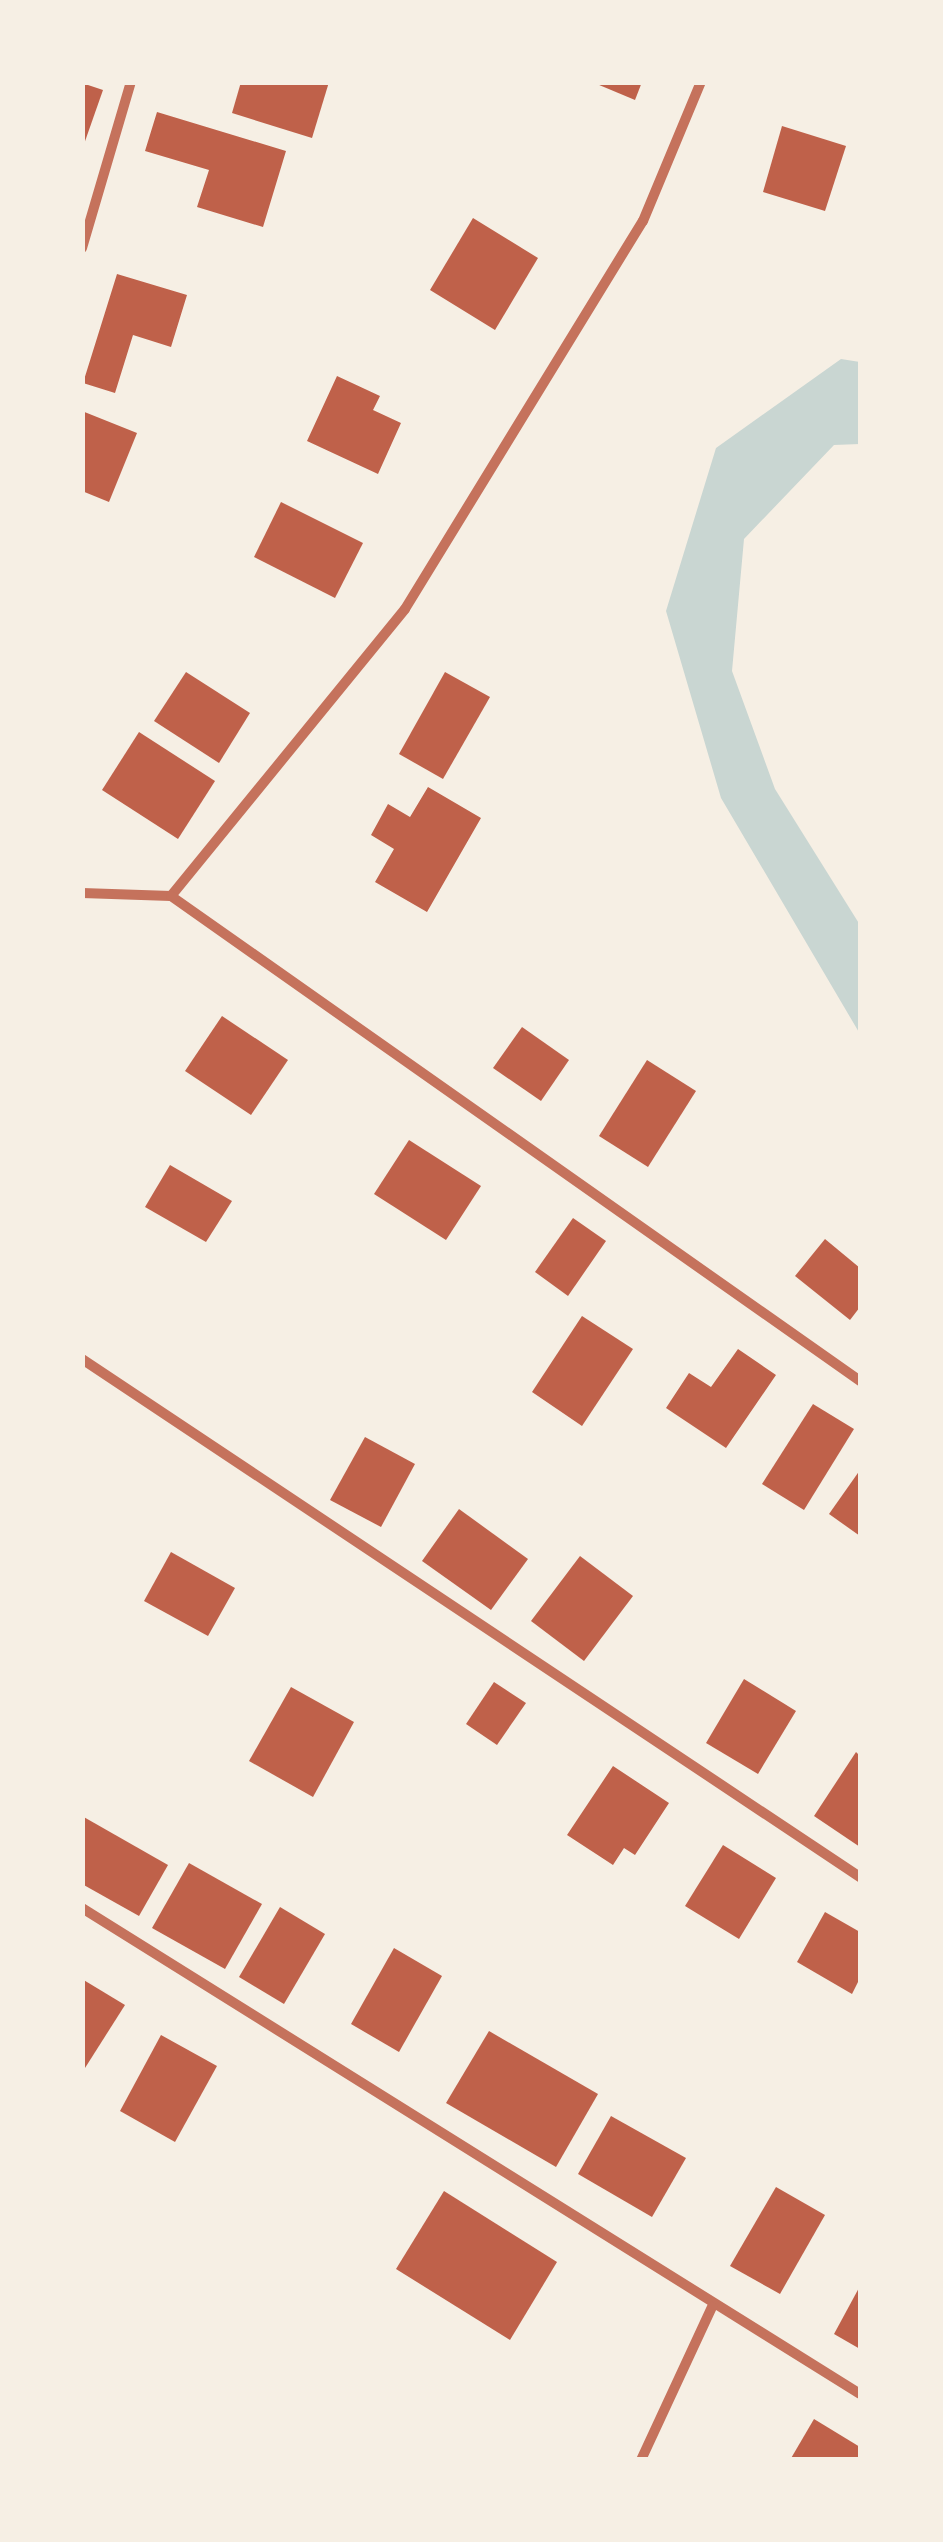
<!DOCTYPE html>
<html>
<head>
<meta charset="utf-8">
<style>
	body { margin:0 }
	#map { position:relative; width:943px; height:2542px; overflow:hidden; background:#f6efe4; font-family:Roboto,sans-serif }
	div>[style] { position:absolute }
	.water>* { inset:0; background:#c9d6d2 }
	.building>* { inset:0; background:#bf614a }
	.minor>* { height:10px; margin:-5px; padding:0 5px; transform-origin:5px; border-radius:5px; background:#c5725c }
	span { translate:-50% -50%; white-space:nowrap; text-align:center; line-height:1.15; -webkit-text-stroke:10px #f6efe4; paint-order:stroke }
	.frame { position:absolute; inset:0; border:85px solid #f6efe4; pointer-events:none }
</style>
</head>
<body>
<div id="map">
	<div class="water">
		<i style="clip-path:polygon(841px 359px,860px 362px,860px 444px,834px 445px,744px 539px,732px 671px,775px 789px,860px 925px,860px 1034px,721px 798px,666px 611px,716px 448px)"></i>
	</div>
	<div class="building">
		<i style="clip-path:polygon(241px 82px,329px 82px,312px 138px,232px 113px)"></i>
		<i style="clip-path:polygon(592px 82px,642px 82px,635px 100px)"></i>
		<i style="clip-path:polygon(82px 83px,103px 90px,83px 147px,82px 147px)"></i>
		<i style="clip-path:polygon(157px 112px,286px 151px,263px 227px,197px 207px,209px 170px,145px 151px)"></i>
		<i style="clip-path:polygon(782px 126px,846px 146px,825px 211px,763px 192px)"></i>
		<i style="clip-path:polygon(473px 218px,538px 258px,495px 330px,430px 290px)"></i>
		<i style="clip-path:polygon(117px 274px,187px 295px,171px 347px,133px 335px,115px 393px,83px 383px)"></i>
		<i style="clip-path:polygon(337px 376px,380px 396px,373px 410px,401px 423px,378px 474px,307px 441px)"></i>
		<i style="clip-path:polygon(82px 411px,137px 433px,109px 502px,82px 491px)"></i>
		<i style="clip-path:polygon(281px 502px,363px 543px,335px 598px,254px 557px)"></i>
		<i style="clip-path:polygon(186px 672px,250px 713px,219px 763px,154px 721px)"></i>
		<i style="clip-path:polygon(445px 672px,490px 697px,443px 779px,399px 754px)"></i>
		<i style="clip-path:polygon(139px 732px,215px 781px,178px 839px,102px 790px)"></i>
		<i style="clip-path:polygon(428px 787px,481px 818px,427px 912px,375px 882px,394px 849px,371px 835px,388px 804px,410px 817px)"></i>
		<i style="clip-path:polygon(222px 1016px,288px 1060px,251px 1115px,185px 1071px)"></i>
		<i style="clip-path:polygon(522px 1027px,569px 1060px,541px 1101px,493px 1068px)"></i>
		<i style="clip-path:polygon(647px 1060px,696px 1091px,648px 1167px,599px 1136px)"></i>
		<i style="clip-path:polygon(409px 1140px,481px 1186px,446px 1240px,374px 1194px)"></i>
		<i style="clip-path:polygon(170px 1165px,232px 1201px,206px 1242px,145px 1207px)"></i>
		<i style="clip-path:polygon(573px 1218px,606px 1241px,568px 1296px,535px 1272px)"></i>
		<i style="clip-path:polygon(825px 1239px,860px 1268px,860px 1307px,850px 1320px,795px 1276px)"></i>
		<i style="clip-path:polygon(582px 1316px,633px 1349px,582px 1426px,532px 1392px)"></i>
		<i style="clip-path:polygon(738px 1349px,776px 1375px,726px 1448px,666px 1408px,689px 1373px,711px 1387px)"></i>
		<i style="clip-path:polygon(813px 1404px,854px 1429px,804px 1510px,762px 1484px)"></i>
		<i style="clip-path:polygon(365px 1437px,415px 1464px,381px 1527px,330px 1500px)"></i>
		<i style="clip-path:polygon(860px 1470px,860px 1536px,829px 1514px)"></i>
		<i style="clip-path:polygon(459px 1509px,528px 1559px,491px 1610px,422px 1561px)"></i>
		<i style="clip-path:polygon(171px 1552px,235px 1588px,208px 1636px,144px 1601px)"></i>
		<i style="clip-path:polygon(580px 1556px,633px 1596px,584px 1661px,531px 1621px)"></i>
		<i style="clip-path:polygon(744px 1679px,796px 1711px,758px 1774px,706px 1743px)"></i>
		<i style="clip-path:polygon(494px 1682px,526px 1703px,497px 1745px,466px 1724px)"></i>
		<i style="clip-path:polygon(291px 1687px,354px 1722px,313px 1797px,249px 1761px)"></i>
		<i style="clip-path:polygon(856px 1752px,860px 1756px,860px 1847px,814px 1816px)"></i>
		<i style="clip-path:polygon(613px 1766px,669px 1803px,635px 1855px,624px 1848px,613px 1865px,567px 1835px)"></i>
		<i style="clip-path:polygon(82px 1816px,168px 1865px,139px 1916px,82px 1884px)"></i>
		<i style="clip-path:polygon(723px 1845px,776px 1878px,739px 1939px,685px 1906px)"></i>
		<i style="clip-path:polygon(189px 1863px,262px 1904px,225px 1969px,152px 1928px)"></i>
		<i style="clip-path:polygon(280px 1907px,325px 1934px,284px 2004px,239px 1977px)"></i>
		<i style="clip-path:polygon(825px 1912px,860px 1932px,860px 1978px,852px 1994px,797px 1962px)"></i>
		<i style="clip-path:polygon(394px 1948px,442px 1976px,399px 2052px,351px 2024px)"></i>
		<i style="clip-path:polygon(82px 1979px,125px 2005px,85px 2068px,82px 2066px)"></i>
		<i style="clip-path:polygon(489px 2031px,598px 2094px,556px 2167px,446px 2103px)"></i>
		<i style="clip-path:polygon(161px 2035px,217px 2066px,175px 2142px,120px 2111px)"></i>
		<i style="clip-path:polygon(611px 2116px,686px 2158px,652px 2217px,578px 2174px)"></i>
		<i style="clip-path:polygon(776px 2187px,825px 2215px,780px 2294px,730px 2266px)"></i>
		<i style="clip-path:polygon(444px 2191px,557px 2262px,510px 2340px,396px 2269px)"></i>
		<i style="clip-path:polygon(860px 2286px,860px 2349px,834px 2334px)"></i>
		<i style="clip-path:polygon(814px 2419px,860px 2447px,860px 2460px,790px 2460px)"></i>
	</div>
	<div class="minor">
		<i style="left:82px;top:248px;width:173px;rotate:-73.6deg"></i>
		<i style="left:82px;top:893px;width:89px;rotate:1.9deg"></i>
		<i style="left:171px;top:896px;width:370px;rotate:-50.8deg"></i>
		<i style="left:405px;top:609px;width:455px;rotate:-58.5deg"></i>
		<i style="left:643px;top:221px;width:151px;rotate:-67.4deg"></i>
		<i style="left:171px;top:896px;width:843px;rotate:35.14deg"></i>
		<i style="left:82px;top:1359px;width:935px;rotate:33.66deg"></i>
		<i style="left:82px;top:1908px;width:917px;rotate:31.99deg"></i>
		<i style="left:641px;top:2460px;width:169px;rotate:-65.1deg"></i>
	</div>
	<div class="frame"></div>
</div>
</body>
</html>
